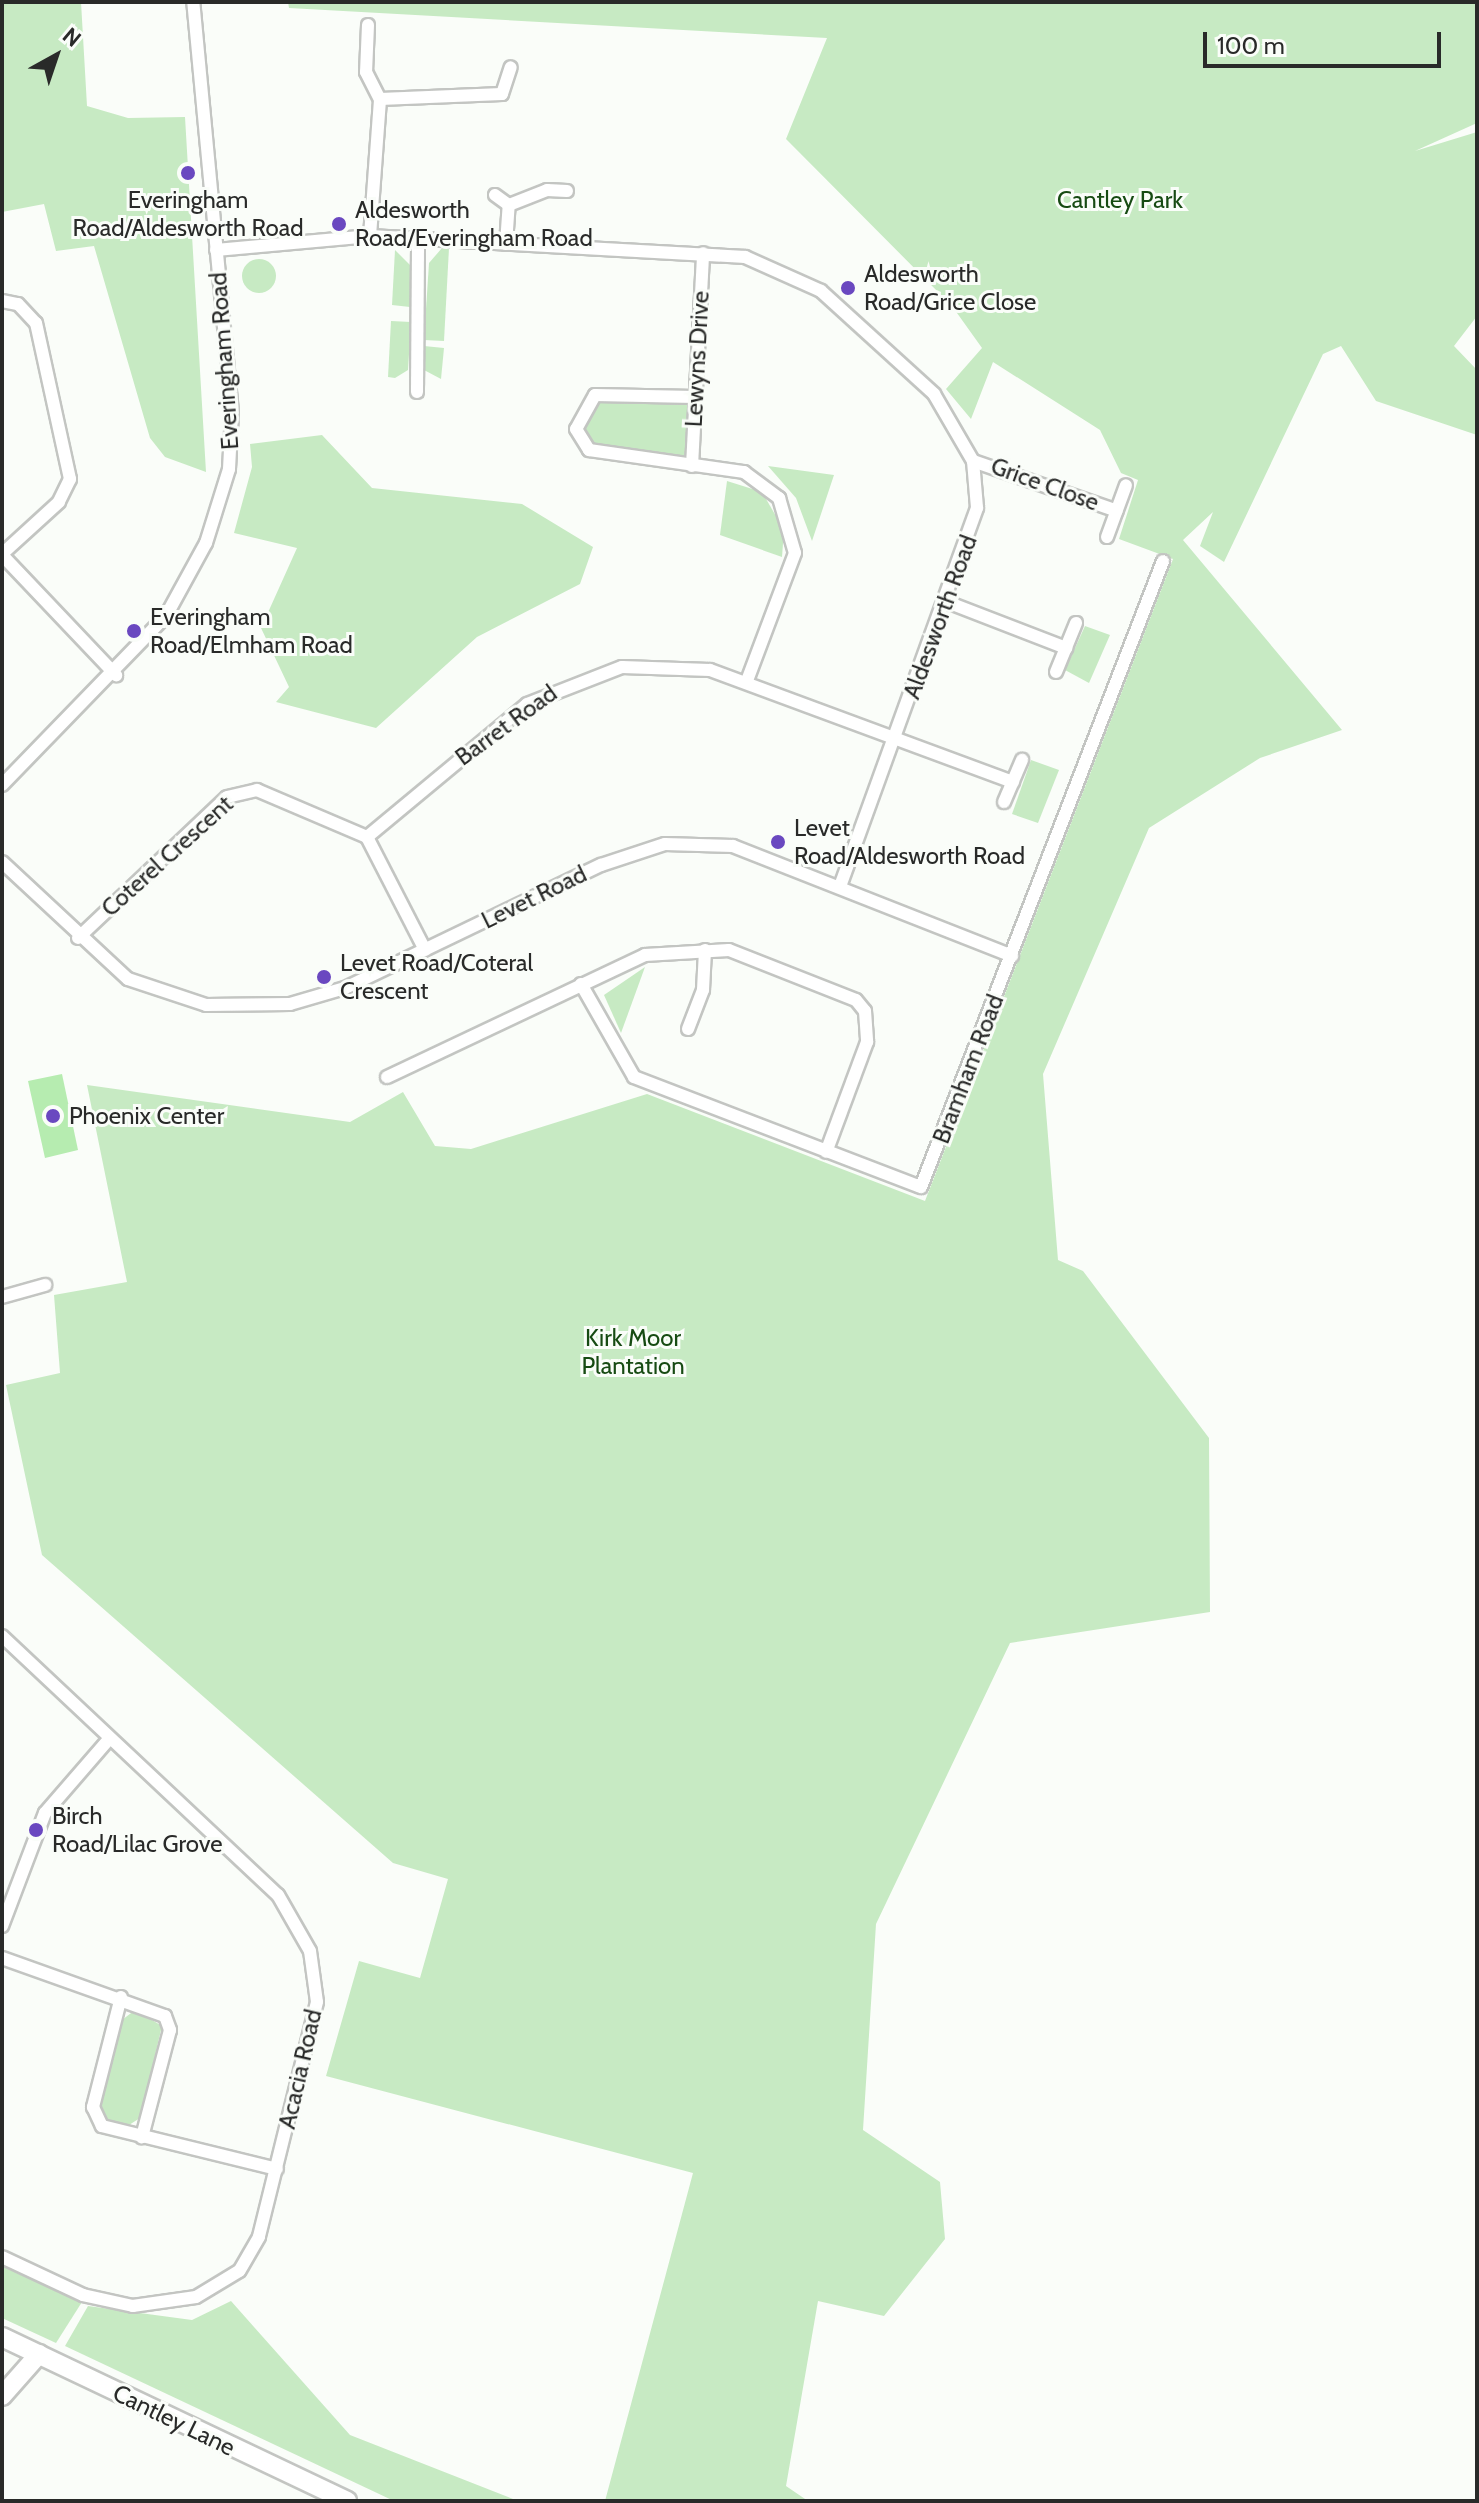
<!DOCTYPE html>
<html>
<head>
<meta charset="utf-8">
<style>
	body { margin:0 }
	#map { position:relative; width:1479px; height:2503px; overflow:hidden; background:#fafdf9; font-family:Cabin,sans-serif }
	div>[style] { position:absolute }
	.green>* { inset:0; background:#c7eac3 }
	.round { border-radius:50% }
	.building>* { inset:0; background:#b6ecb0 }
	.roads { filter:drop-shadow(2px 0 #c3c5c2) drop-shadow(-2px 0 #c3c5c2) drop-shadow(0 2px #c3c5c2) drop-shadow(0 -2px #c3c5c2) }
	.street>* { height:12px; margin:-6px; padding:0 6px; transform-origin:6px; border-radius:6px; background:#fff }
	.secondary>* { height:18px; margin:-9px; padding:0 9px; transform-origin:9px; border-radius:9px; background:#fff }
	.dots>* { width:22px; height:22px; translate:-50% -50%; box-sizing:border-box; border:4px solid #fafdf9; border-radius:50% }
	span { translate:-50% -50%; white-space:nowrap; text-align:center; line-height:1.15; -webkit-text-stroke:6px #fafdf9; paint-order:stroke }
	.poi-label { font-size:24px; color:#292a29 }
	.left { translate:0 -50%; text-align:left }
	.park-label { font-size:24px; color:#174b13 }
	.street-label { font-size:24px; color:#292a29 }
	.frame { position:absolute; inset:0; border:4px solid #292a29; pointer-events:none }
	.north { position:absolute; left:16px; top:16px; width:80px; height:80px; -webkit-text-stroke:6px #fafdf9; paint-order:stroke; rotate:40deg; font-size:22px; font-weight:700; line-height:32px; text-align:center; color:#292a29 }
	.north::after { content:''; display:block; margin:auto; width:28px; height:36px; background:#292a29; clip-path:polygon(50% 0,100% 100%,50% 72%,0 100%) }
	.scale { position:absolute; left:1203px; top:32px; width:238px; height:36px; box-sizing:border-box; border:4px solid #292a29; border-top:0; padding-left:10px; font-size:24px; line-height:28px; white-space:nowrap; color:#292a29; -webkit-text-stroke:6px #fafdf9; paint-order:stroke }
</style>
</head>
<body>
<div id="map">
	<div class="green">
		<i style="clip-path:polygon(2px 2px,81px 2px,87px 106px,128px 118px,185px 117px,206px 472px,165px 457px,150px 438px,94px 246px,56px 251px,44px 204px,2px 212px)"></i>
		<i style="clip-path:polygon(288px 2px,1477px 2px,1477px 123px,1415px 151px,1477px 132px,1477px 316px,1454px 346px,1477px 370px,1477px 435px,1376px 401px,1341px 346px,1323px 354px,1224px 562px,1200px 546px,1213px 512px,1183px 540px,1342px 730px,1260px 758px,1149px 828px,1043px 1074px,1058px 1260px,1083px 1271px,1209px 1438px,1210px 1612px,1010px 1643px,876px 1924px,863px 2130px,940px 2182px,945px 2239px,884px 2316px,818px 2301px,786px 2486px,808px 2501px,605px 2501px,693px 2173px,326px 2076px,359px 1961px,420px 1978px,448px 1879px,393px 1863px,42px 1555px,6px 1385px,60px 1373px,54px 1295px,127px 1282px,87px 1085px,350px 1122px,403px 1092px,435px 1146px,471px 1149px,647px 1094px,925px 1201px,1173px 559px,1119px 539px,1138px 480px,1121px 473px,1100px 430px,993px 362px,971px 419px,946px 389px,982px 348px,952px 306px,786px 139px,827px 38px,289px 8px)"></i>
		<i style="clip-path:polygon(442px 248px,449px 248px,444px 341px,424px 340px,429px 263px)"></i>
		<i style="clip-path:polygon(395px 250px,412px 267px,410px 307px,392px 305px)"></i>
		<i class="round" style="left:242px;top:259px;width:34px;height:34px"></i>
		<i style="clip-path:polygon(391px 321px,411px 322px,408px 370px,395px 378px,388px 377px)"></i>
		<i style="clip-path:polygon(424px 346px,444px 348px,441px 379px,424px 370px)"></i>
		<i style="clip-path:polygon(595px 395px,695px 397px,692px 466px,589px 450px,578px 439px)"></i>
		<i style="clip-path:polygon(322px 435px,372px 488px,522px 504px,593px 547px,580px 584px,477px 637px,376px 728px,276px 702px,289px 687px,261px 628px,297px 548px,234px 533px,252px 467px,250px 444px)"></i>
		<i style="clip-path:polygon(768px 466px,834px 475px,812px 541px,796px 498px)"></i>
		<i style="clip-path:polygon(727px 481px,762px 492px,784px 530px,782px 557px,720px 535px)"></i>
		<i style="clip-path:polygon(1085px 626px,1110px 635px,1089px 683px,1065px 670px)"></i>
		<i style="clip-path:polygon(1031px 760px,1059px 770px,1038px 823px,1012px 814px)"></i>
		<i style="clip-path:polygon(645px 967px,621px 1033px,604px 995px)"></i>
		<i style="clip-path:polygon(135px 2010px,162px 2026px,140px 2118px,129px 2125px,107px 2119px,101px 2106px,122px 2020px)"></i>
		<i style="clip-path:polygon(2px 2265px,82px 2302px,56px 2343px,2px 2318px)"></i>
		<i style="clip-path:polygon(231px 2301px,350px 2435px,518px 2501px,394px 2501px,65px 2346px,88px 2306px,192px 2320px)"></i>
	</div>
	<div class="building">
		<i style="clip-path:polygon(62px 1074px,78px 1150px,45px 1158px,28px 1081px)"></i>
	</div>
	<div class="roads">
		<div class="street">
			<i style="left:368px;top:25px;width:47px;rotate:92.4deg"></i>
			<i style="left:366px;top:72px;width:30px;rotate:63deg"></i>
			<i style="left:495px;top:195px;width:17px;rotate:36deg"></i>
			<i style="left:509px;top:205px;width:41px;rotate:-21.5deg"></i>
			<i style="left:547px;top:190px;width:20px;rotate:3deg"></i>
			<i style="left:370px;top:236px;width:137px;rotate:-85.8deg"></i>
			<i style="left:380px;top:99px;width:122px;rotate:-2.3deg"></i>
			<i style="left:502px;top:94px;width:28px;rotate:-72deg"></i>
			<i style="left:506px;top:244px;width:39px;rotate:-86deg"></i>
			<i style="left:216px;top:250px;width:155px;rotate:-5.2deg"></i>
			<i style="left:370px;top:236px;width:376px;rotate:3.2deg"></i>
			<i style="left:745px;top:257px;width:83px;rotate:24.1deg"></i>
			<i style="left:821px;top:291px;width:153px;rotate:42.3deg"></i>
			<i style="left:934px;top:394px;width:78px;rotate:59.8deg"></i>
			<i style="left:973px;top:461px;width:47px;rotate:85.1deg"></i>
			<i style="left:977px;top:508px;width:402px;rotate:109.9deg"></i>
			<i style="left:2px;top:301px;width:16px;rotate:11deg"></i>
			<i style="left:18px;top:304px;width:26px;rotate:47deg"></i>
			<i style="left:36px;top:323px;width:160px;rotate:77.7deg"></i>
			<i style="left:70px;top:479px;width:25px;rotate:116deg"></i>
			<i style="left:59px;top:502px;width:77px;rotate:137.6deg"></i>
			<i style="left:417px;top:392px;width:152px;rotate:-89.6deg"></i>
			<i style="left:695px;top:397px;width:100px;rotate:-178.9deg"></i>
			<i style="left:595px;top:395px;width:39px;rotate:119deg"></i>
			<i style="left:576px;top:429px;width:25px;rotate:58deg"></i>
			<i style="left:589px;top:450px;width:157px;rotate:8.1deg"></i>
			<i style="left:744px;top:472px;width:44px;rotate:36.6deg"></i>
			<i style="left:779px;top:498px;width:57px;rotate:73.8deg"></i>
			<i style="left:795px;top:553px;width:137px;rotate:110.6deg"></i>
			<i style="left:973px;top:461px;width:152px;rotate:19.1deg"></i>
			<i style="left:692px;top:466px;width:213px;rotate:-87deg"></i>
			<i style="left:1107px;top:537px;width:55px;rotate:-69.9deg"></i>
			<i style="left:2px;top:555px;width:166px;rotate:46.5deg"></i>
			<i style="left:947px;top:602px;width:128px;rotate:21.1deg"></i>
			<i style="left:1056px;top:672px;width:53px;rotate:-67.8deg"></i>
			<i style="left:2px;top:785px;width:235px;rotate:-45.9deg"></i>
			<i style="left:166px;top:616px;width:83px;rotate:-61.3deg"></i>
			<i style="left:206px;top:543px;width:77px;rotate:-72.7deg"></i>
			<i style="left:229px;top:469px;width:57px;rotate:-87deg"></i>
			<i style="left:232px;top:412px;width:412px;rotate:-95.4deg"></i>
			<i style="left:1004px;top:802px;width:46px;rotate:-66.8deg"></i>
			<i style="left:367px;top:837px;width:208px;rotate:-39.7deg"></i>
			<i style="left:527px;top:704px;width:102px;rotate:-21.3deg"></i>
			<i style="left:622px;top:667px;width:88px;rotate:2deg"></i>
			<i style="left:710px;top:670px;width:323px;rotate:20.3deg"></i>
			<i style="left:2px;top:862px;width:172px;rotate:42.9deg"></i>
			<i style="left:128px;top:979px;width:82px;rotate:18.4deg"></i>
			<i style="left:206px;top:1005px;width:84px;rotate:-0.7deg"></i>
			<i style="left:290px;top:1004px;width:57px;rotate:-16.2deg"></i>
			<i style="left:345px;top:988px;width:284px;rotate:-25.7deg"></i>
			<i style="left:601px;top:865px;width:67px;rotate:-18.2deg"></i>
			<i style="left:665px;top:844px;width:68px;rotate:1.7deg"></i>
			<i style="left:733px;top:846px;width:300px;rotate:21.5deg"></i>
			<i style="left:78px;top:938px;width:205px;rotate:-43.4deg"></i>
			<i style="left:227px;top:797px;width:31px;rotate:-13deg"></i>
			<i style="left:257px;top:790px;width:120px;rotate:23.1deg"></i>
			<i style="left:367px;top:837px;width:127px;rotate:62.8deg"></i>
			<i style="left:581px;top:984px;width:107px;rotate:60.3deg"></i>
			<i style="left:634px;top:1077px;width:307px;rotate:21deg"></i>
			<i style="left:921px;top:1187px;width:671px;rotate:-68.86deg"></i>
			<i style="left:688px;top:1029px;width:42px;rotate:-69deg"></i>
			<i style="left:703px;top:990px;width:40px;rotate:-87.1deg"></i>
			<i style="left:387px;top:1077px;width:285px;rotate:-25.3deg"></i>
			<i style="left:645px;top:955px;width:84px;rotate:-3.4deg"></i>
			<i style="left:729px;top:950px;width:136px;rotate:21.5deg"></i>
			<i style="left:856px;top:1000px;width:14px;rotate:51deg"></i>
			<i style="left:865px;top:1011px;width:31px;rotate:86deg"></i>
			<i style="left:867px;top:1042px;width:117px;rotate:110.4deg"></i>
			<i style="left:2px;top:1297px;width:45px;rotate:-15.6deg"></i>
			<i style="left:2px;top:1636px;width:378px;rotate:43.2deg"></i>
			<i style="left:278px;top:1895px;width:64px;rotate:60.3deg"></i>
			<i style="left:310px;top:1951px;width:51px;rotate:82.2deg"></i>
			<i style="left:317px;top:2002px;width:242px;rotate:103.9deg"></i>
			<i style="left:259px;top:2237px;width:39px;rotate:120deg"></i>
			<i style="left:239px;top:2271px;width:50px;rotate:148.8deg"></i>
			<i style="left:196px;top:2297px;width:64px;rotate:171.9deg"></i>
			<i style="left:133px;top:2306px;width:51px;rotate:-167.6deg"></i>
			<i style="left:83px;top:2295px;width:89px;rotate:-154.9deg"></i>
			<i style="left:2px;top:1926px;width:121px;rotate:-69.2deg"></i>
			<i style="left:45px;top:1813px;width:99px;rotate:-49.1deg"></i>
			<i style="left:2px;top:1958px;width:173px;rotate:19.6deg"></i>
			<i style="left:165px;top:2016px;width:15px;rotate:70deg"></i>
			<i style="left:170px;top:2030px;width:111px;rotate:104.7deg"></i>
			<i style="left:121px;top:1997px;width:114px;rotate:104.3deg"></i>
			<i style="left:93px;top:2107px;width:21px;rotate:65deg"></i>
			<i style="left:102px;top:2126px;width:180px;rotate:13.8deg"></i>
		</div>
		<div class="secondary">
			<i style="left:2px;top:2337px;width:382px;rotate:25.4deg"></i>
			<i style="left:2px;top:2396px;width:56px;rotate:-48.6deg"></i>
		</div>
	</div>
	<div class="dots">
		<i style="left:188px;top:173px;background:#6a48c0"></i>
		<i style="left:339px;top:224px;background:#6a48c0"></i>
		<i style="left:848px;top:288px;background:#6a48c0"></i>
		<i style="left:134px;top:631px;background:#6a48c0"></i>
		<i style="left:778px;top:842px;background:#6a48c0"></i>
		<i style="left:324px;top:977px;background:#6a48c0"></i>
		<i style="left:53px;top:1116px;background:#6a48c0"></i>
		<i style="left:36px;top:1830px;background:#6a48c0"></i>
	</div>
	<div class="poi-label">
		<span style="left:188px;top:214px">Everingham<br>Road/Aldesworth Road</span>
		<span class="left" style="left:355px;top:224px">Aldesworth<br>Road/Everingham Road</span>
		<span class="left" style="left:864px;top:288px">Aldesworth<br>Road/Grice Close</span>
		<span class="left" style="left:150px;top:631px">Everingham<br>Road/Elmham Road</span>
		<span class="left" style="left:794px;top:842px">Levet<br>Road/Aldesworth Road</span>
		<span class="left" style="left:340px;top:977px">Levet Road/Coteral<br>Crescent</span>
		<span class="left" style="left:69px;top:1116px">Phoenix Center</span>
		<span class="left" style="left:52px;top:1830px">Birch<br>Road/Lilac Grove</span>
	</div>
	<div class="park-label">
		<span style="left:1120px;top:200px">Cantley Park</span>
		<span style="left:633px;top:1352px">Kirk Moor<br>Plantation</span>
	</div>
	<div class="street-label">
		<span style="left:697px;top:359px;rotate:-87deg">Lewyns Drive</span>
		<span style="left:224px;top:361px;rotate:-94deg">Everingham Road</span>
		<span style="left:1045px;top:484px;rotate:20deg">Grice Close</span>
		<span style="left:940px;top:617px;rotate:-70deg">Aldesworth Road</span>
		<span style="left:506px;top:725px;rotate:-36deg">Barret Road</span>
		<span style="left:167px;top:856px;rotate:-42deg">Coterel Crescent</span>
		<span style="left:534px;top:897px;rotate:-26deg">Levet Road</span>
		<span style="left:968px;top:1069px;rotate:-69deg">Bramham Road</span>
		<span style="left:300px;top:2069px;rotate:-77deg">Acacia Road</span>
		<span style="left:174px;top:2420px;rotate:26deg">Cantley Lane</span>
	</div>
	<div class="frame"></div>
	<div class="north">N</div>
	<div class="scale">100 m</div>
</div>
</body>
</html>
